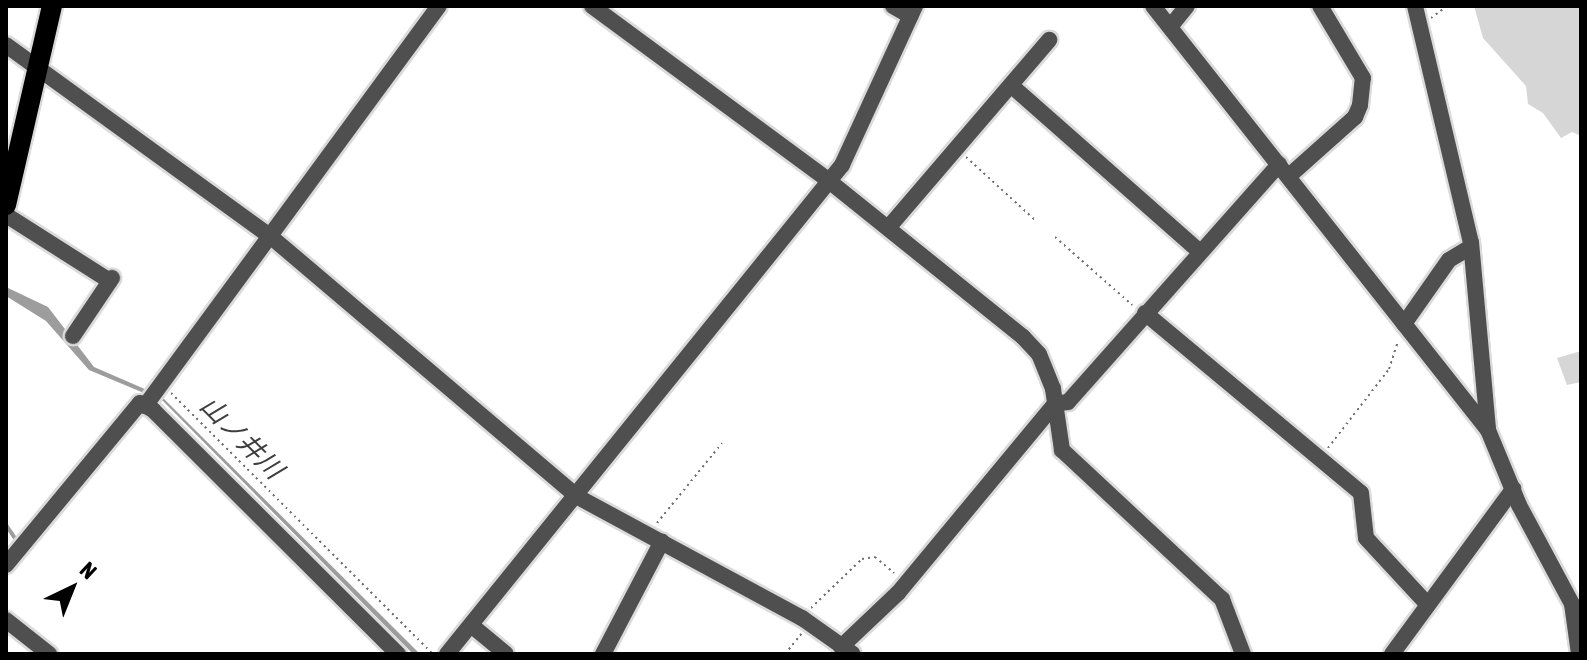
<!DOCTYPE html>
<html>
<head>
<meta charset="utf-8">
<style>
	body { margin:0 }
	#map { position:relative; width:1587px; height:660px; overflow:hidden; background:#fff; font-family:"Asap Condensed","Noto Sans JP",sans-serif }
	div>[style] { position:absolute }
	.green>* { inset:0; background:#d6d6d6 }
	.water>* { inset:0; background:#9d9d9d }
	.stream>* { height:4px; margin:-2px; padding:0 2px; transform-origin:2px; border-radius:2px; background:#9d9d9d }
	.path>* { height:2px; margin-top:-1px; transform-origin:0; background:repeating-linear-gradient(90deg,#717171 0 2px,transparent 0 6px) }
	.roads { filter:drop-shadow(2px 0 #dbdbdb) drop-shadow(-2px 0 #dbdbdb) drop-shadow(0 2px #dbdbdb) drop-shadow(0 -2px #dbdbdb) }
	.minor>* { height:16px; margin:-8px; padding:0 8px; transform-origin:8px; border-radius:8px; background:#4f4f4f }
	.major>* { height:20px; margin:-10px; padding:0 10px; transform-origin:10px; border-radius:10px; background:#000 }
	span { translate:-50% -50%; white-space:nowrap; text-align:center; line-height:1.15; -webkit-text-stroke:8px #fff; paint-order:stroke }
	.water-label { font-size:26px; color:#3e3e3e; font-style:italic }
	.frame { position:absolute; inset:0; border:8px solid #000; pointer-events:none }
	.north { position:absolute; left:32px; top:548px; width:80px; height:80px; -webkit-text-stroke:6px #fff; paint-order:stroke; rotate:43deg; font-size:22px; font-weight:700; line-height:32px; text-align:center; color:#000 }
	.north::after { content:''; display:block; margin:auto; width:28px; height:36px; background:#000; clip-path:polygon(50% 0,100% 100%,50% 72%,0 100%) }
</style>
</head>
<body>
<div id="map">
	<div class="green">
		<i style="clip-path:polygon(1474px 6px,1581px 6px,1581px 136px,1572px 132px,1561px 138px,1543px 113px,1528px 104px,1526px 86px,1483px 38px)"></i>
		<i style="clip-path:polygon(1581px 351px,1581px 382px,1567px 385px,1557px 358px)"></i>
	</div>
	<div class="water">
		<i style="clip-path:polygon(6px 287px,48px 307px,94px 367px,161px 396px,420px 654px,413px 654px,163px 401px,89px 370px,46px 321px,6px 296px)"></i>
	</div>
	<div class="stream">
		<i style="left:1489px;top:362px;width:23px;rotate:83deg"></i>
		<i style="left:6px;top:525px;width:22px;rotate:56deg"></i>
		<i style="left:1544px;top:534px;width:60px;rotate:62.2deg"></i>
	</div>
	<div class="path">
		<i style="left:1431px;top:18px;width:20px;rotate:-37deg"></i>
		<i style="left:966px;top:157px;width:95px;rotate:42.4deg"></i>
		<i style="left:1055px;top:237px;width:103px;rotate:41.4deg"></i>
		<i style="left:171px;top:393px;width:370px;rotate:44.9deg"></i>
		<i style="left:1328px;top:448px;width:100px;rotate:-52.3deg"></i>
		<i style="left:1389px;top:369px;width:29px;rotate:-72deg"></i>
		<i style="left:657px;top:523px;width:103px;rotate:-50.9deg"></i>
		<i style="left:811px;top:608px;width:71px;rotate:-43.9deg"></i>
		<i style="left:862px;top:559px;width:13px;rotate:-9deg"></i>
		<i style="left:875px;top:557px;width:25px;rotate:40deg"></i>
		<i style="left:785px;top:654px;width:27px;rotate:-51deg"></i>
	</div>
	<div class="roads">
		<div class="minor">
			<i style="left:592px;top:6px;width:295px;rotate:36.4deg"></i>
			<i style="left:829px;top:181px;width:249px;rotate:38.8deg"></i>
			<i style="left:1023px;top:337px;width:23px;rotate:47deg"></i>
			<i style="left:1039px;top:354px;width:38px;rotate:68deg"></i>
			<i style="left:1053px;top:389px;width:62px;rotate:81.6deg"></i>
			<i style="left:1062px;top:450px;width:219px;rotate:43deg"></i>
			<i style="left:1222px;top:599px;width:59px;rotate:69.1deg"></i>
			<i style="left:893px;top:6px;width:20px;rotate:30deg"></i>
			<i style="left:1153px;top:6px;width:540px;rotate:51.69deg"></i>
			<i style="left:1488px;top:430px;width:81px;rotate:67.5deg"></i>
			<i style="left:1519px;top:505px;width:112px;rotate:61.8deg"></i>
			<i style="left:1572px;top:604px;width:50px;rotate:82deg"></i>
			<i style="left:1415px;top:6px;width:243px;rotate:76.7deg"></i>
			<i style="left:1471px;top:242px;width:189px;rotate:84.8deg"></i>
			<i style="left:1170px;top:27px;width:27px;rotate:-51deg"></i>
			<i style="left:6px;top:45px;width:326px;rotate:35.9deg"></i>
			<i style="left:270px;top:236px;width:404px;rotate:40.3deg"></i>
			<i style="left:578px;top:497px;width:255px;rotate:28.4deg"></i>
			<i style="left:802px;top:618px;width:62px;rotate:35.2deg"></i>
			<i style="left:1013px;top:87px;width:249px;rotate:41.4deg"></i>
			<i style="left:1289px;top:176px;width:89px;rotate:-41.8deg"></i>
			<i style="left:1355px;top:117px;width:13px;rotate:-67deg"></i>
			<i style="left:1360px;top:105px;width:27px;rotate:-84deg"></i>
			<i style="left:1363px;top:78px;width:84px;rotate:-120.8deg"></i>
			<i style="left:6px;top:215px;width:123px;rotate:32.4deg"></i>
			<i style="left:888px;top:228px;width:248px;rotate:-49.4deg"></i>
			<i style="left:1145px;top:313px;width:281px;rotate:39.8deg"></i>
			<i style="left:1361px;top:493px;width:45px;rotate:83.7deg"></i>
			<i style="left:1366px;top:538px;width:91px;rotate:47.2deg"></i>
			<i style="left:1404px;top:324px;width:78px;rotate:-54.9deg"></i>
			<i style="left:1449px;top:260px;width:26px;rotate:-31deg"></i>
			<i style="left:73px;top:336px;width:70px;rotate:-56.1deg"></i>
			<i style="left:145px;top:406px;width:496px;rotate:-53.7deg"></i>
			<i style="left:6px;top:565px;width:210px;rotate:-50.4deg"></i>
			<i style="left:140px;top:403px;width:15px;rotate:28deg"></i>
			<i style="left:153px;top:410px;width:346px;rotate:44.9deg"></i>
			<i style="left:6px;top:620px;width:55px;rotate:38.3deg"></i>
			<i style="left:471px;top:625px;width:45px;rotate:39.6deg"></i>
			<i style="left:841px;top:647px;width:79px;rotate:-43.5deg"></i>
			<i style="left:898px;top:593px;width:246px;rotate:-50.3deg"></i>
			<i style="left:1055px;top:404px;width:13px;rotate:-9deg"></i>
			<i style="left:1068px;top:402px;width:318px;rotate:-48.4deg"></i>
			<i style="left:447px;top:654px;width:629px;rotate:-51.07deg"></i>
			<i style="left:842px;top:165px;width:175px;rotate:-65.3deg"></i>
			<i style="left:603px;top:654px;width:127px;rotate:-62.4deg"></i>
			<i style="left:1392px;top:654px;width:205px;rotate:-53.7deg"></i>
		</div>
		<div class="major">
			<i style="left:6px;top:205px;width:204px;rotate:-77deg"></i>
		</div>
	</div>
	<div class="water-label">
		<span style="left:241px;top:438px;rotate:45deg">山ノ井川</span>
	</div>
	<div class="frame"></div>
	<div class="north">N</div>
</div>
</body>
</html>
